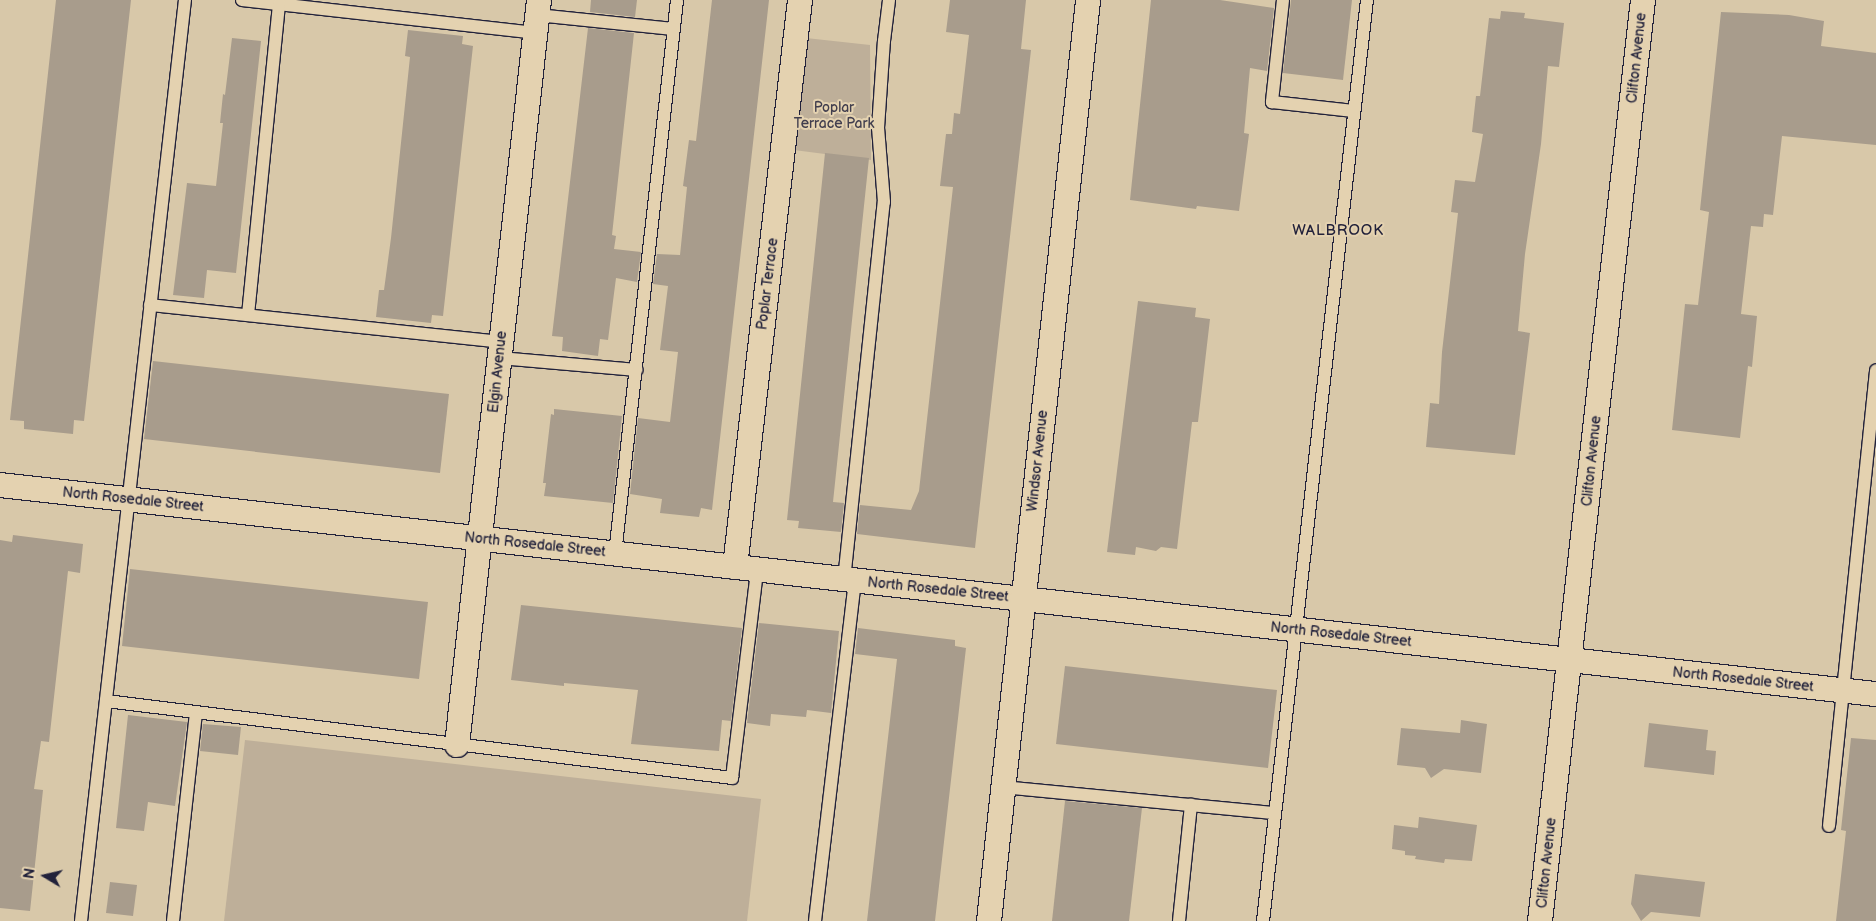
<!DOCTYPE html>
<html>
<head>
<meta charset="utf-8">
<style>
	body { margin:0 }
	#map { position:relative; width:1876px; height:921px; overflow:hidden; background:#d8c8a9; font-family:"Balsamiq Sans",sans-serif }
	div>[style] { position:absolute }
	.green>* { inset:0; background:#beaf99 }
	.building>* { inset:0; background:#a89c8c }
	.roads { filter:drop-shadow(1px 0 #22223b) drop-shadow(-1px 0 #22223b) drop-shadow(0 1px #22223b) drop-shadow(0 -1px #22223b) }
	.service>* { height:12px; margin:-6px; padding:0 6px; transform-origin:6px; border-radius:6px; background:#e4d2b0 }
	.minor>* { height:24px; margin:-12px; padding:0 12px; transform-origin:12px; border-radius:12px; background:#e4d2b0 }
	span { translate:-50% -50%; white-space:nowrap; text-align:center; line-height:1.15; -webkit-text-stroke:4px #e4d2b0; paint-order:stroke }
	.street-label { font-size:14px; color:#22223b }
	.park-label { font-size:14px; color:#413e4e }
	.neighbourhood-label { font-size:15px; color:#22223b; letter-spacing:1px }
	.north { position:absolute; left:20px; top:851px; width:50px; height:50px; -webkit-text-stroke:4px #e4d2b0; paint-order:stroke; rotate:279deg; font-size:14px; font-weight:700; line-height:20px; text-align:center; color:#22223b }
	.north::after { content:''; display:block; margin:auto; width:18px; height:22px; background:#22223b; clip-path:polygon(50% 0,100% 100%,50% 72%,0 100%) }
</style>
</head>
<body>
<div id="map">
	<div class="green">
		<i style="clip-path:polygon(806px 38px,870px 45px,871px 160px,794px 150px)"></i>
		<i style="clip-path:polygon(245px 740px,761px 799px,747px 921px,224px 921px)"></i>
	</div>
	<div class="building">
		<i style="clip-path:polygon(56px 0,131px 0,84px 421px,74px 420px,73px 434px,24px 429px,24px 421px,10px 420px)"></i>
		<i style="clip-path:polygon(591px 0,637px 0,635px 17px,590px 12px)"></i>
		<i style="clip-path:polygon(712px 0,769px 0,712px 510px,701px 508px,699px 517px,660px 513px,662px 499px,630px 494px,638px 418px,670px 422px,678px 352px,660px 350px,668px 286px,653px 284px,657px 254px,680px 255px,687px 187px,683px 186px,689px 140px,696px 141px)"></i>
		<i style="clip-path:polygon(950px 0,1026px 0,1021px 49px,1031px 50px,975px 548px,857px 534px,860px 505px,911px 510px,919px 491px,953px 187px,940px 186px,946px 134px,952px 134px,954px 113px,960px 114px,969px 35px,946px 32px)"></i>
		<i style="clip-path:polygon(1151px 0,1220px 0,1274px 8px,1267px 71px,1250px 68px,1244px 133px,1249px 134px,1239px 211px,1197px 206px,1196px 209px,1130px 200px)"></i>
		<i style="clip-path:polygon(1291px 0,1352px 0,1343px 80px,1283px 73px)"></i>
		<i style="clip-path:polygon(1501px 11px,1525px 13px,1524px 18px,1564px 23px,1559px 67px,1548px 66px,1541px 144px,1525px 254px,1518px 331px,1530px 333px,1515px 455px,1426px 447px,1430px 403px,1439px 404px,1442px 352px,1458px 213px,1451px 212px,1455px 180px,1475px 182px,1483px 134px,1472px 132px,1476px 96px,1480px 96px,1489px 18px,1500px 19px)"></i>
		<i style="clip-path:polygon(1721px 12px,1789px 15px,1824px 21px,1821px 46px,1876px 53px,1876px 145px,1782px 136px,1773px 215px,1764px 214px,1763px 227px,1751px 226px,1741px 314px,1757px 316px,1752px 367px,1748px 366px,1740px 438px,1672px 430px,1685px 304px,1698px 305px,1709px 212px,1700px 210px)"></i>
		<i style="clip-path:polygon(588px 28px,634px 33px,612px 235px,616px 236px,614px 249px,641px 252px,637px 282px,616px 278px,608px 340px,600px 339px,598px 356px,562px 351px,563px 337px,552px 336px)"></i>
		<i style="clip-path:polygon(408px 30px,463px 36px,462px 44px,473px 46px,443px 316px,432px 315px,431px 323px,376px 317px,379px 290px,384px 290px,391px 238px,410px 57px,405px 56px)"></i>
		<i style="clip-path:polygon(232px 38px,261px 41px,236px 273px,207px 270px,204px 298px,173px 295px,187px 183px,216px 186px,223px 123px,220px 123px,223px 94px,225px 95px)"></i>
		<i style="clip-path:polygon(825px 153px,869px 158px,833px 502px,844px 503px,841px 532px,798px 528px,799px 521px,787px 520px)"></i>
		<i style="clip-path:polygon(1138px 301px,1196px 308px,1195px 317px,1210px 319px,1198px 422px,1192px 422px,1177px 549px,1161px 547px,1156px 551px,1136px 547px,1135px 555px,1107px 552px)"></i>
		<i style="clip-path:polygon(153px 361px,449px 394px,440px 473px,144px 439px)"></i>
		<i style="clip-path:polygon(554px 409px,622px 416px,613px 503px,544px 496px,546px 483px,543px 483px,551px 414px,554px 415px)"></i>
		<i style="clip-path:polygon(13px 535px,83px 544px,80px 573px,68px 571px,49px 742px,41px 741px,34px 789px,43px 790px,30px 911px,0 908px,0 540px,12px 542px)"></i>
		<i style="clip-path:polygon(130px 569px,428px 602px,419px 679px,122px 646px)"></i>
		<i style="clip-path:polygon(521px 605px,742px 628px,731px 721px,722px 720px,719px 751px,631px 744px,638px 690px,564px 683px,564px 686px,511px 680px)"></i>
		<i style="clip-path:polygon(759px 623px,839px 631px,831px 713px,807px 710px,806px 717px,771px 714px,770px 726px,747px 723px)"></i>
		<i style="clip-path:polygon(858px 628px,955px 640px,955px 646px,966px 648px,935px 921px,867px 921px,897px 659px,855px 654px)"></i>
		<i style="clip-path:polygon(1065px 666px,1277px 690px,1268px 768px,1056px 744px)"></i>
		<i style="clip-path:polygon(128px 715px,187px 722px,175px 806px,148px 802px,144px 831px,116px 828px)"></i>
		<i style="clip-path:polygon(1461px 720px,1487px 724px,1481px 773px,1444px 769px,1431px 778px,1425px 768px,1397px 765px,1401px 728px,1460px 733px)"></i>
		<i style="clip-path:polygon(1649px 723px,1708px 730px,1706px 750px,1716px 751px,1714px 775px,1644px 767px)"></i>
		<i style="clip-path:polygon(203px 724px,241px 727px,238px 755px,200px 751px)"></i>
		<i style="clip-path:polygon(1851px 738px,1876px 740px,1876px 921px,1836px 921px,1846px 831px,1841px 830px)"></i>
		<i style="clip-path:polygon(1065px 801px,1142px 808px,1129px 921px,1052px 921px)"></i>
		<i style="clip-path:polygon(1419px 817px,1477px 825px,1472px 861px,1445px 859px,1444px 863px,1415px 859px,1416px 856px,1405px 855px,1405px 851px,1392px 849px,1394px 825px,1418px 828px)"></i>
		<i style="clip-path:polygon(1635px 874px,1705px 882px,1700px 917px,1651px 912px,1641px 921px,1631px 904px)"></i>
		<i style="clip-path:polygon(110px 882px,137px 885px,133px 916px,106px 913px)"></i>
	</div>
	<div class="roads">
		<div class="service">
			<i style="left:242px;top:0;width:295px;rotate:6.4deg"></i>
			<i style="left:1283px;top:0;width:103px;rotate:96.2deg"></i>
			<i style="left:1272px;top:102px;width:82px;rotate:6.3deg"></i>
			<i style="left:537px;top:15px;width:137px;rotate:5.9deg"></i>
			<i style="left:150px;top:305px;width:354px;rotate:6deg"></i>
			<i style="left:248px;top:315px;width:313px;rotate:-84.3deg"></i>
			<i style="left:500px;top:358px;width:137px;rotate:5deg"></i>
			<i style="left:615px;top:554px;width:557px;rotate:-83.61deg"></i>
			<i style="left:844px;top:580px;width:380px;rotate:-84deg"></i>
			<i style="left:884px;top:202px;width:74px;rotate:-94.6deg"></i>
			<i style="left:878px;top:128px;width:87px;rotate:-86.1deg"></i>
			<i style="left:884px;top:41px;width:41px;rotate:-83deg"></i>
			<i style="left:106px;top:701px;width:631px;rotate:7.01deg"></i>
			<i style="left:732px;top:778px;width:209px;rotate:-83.1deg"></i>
			<i style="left:1003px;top:787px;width:273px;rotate:5.5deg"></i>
			<i style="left:1829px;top:826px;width:458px;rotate:-84.1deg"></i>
			<i style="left:81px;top:921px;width:927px;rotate:-83.56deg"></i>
			<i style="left:173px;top:921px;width:210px;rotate:-83.7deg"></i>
			<i style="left:815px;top:921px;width:342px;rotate:-83.3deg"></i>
			<i style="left:1179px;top:921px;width:117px;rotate:-84.1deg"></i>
			<i style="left:1263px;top:921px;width:927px;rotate:-83.56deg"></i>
		</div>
		<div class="minor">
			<i style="left:0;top:485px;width:1888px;rotate:6.36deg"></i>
			<i style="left:735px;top:567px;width:571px;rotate:-83.46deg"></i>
			<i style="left:457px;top:745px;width:749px;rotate:-83.72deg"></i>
			<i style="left:989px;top:921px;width:926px;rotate:-83.86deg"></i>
			<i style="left:1540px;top:921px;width:927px;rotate:-83.62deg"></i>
		</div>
	</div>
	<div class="street-label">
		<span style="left:1637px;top:58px;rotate:-84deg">Clifton Avenue</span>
		<span style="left:768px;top:284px;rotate:-83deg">Poplar Terrace</span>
		<span style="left:498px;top:372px;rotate:-84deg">Elgin Avenue</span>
		<span style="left:1038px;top:461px;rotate:-84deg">Windsor Avenue</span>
		<span style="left:1592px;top:461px;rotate:-84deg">Clifton Avenue</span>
		<span style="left:133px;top:500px;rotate:6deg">North Rosedale Street</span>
		<span style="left:535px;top:545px;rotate:6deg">North Rosedale Street</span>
		<span style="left:938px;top:590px;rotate:6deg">North Rosedale Street</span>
		<span style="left:1341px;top:635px;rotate:6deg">North Rosedale Street</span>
		<span style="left:1743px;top:680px;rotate:6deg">North Rosedale Street</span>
		<span style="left:1547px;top:863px;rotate:-84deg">Clifton Avenue</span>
	</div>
	<div class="park-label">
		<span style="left:834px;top:116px">Poplar<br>Terrace Park</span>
	</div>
	<div class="neighbourhood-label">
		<span style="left:1338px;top:231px">WALBROOK</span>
	</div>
	<div class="north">N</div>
</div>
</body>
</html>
